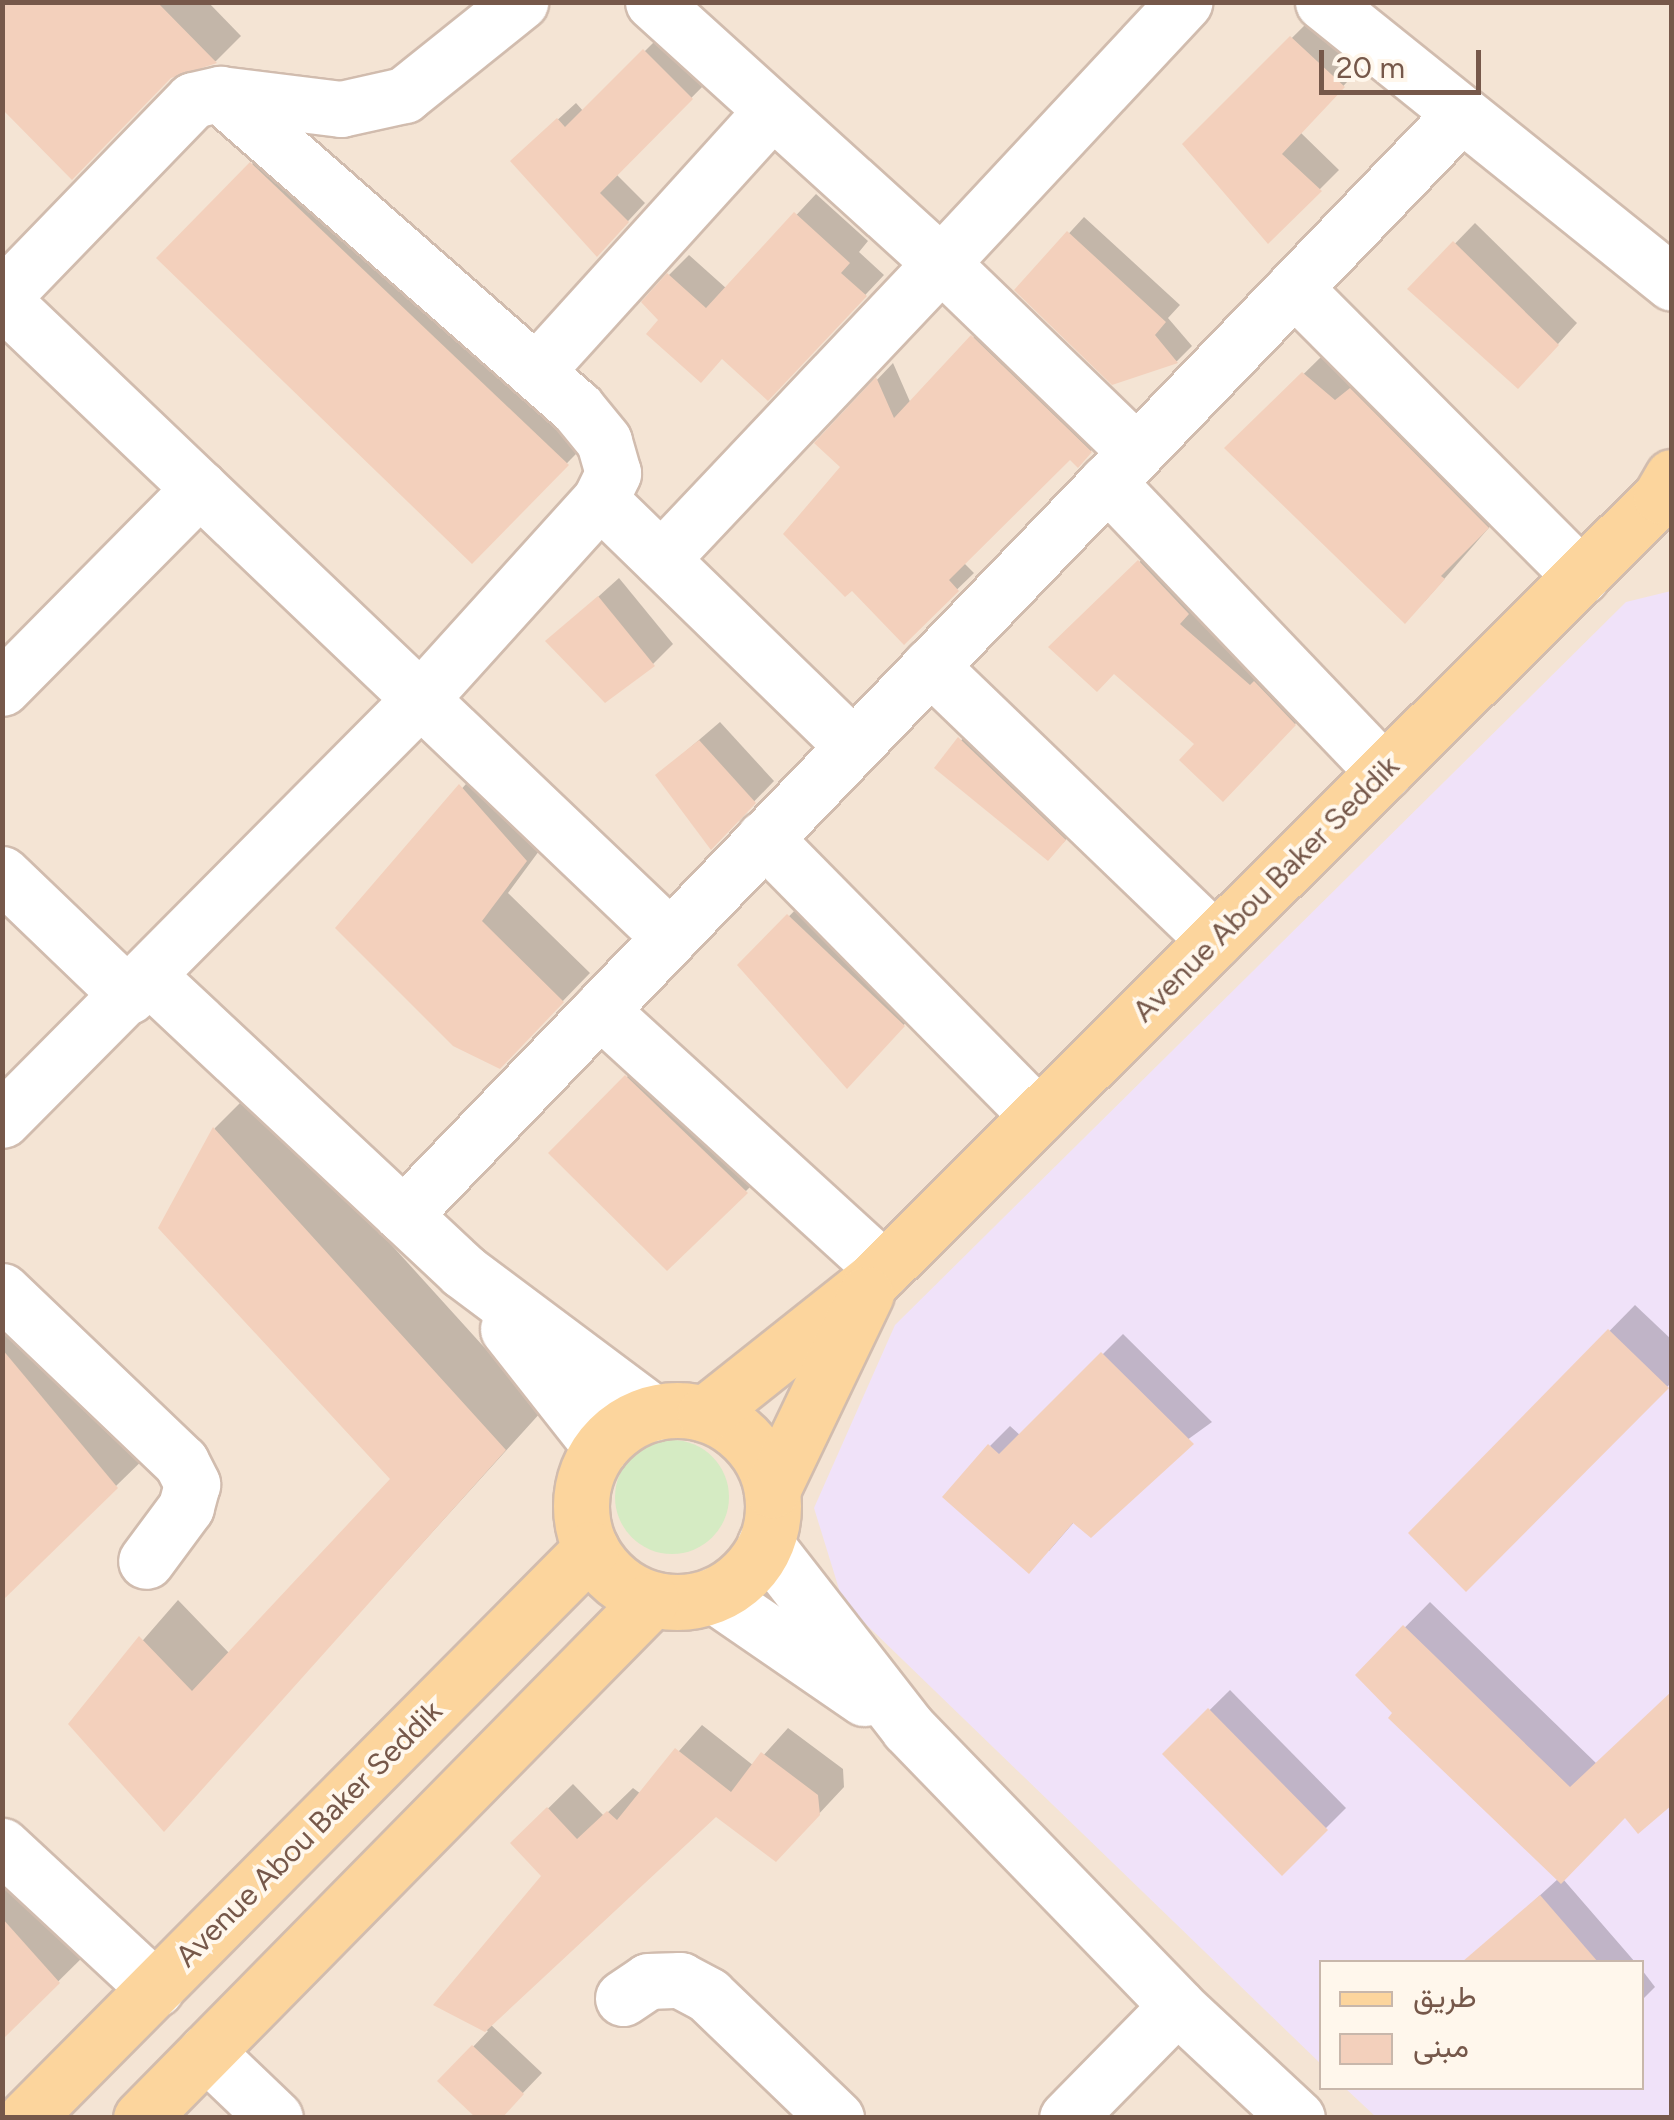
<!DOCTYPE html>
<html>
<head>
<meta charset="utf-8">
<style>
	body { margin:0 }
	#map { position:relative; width:1674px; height:2120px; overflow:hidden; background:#fdf3e5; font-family:Figtree,Vazirmatn,sans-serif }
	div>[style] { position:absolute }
	.residential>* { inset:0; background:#f4e4d4 }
	.education>* { inset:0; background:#f0e2f9 }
	.green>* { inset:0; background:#d5ebc3 }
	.round { border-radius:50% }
	.shadow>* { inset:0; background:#0003 }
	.building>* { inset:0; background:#f3d0bc }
	.roads { filter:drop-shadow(2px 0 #d1bcae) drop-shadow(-2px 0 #d1bcae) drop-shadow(0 2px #d1bcae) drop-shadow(0 -2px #d1bcae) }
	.minor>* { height:55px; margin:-27.5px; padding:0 27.5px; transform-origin:27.5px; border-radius:27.5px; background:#fff }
	.major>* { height:55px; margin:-27.5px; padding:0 27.5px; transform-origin:27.5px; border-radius:27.5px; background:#fcd59d }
	.major>.ring { margin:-27.5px; padding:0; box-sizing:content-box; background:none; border:55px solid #fcd59d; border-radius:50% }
	span { translate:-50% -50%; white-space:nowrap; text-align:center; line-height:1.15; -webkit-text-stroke:8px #fff7ec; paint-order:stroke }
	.street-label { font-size:30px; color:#76584a }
	.frame { position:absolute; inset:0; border:5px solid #76584a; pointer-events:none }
	.legend { position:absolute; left:1319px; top:1960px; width:325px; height:130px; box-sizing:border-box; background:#fff7ec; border:2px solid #c8b7ab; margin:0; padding:12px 18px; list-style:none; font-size:30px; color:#76584a }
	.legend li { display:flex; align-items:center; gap:20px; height:50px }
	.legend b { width:50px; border:2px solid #c8b7ab }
	.scale { position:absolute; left:1319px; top:50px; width:162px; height:45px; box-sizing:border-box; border:5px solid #76584a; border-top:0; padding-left:12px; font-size:30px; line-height:35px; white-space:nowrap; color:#76584a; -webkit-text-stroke:8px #fff7ec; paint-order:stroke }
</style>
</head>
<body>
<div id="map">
	<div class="residential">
		<i style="clip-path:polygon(evenodd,3px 3px,1671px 3px,1671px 2117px,3px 2117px,3px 3px,1322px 1962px,1642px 1962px,1642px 2088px,1322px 2088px,1322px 1962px)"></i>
	</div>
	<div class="education">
		<i style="clip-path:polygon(1671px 591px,1671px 2117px,1376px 2117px,1345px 2088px,1642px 2088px,1642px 1962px,1322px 1962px,1321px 2064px,843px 1602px,814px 1508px,895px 1325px,1626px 602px)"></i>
	</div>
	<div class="green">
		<i class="round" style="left:615px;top:1440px;width:114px;height:114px"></i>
	</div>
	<div class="shadow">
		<i style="clip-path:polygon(2px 2px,208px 2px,241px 36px,216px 61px,170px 76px)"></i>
		<i style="clip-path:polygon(1312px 18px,1363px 65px,1300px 132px,1339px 170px,1268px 241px,1185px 144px)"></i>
		<i style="clip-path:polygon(662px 34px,709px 80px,616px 174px,645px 203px,614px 236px,531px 144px,576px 103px,584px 112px)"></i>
		<i style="clip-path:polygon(289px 126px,604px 425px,509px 523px,252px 164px)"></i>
		<i style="clip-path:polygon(816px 194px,868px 241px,859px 252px,884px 275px,787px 378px,723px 357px,662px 320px,669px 275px,689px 255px,727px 289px)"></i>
		<i style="clip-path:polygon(1084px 217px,1180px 305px,1168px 318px,1192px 346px,1177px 361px,1113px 382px,1017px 290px)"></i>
		<i style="clip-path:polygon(1475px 223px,1577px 323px,1538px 366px,1411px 289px)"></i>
		<i style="clip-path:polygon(989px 321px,1107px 434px,1078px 464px,1070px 456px,963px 562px,974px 573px,904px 641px,844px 467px,817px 443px,893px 363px,911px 404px)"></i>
		<i style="clip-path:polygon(1324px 354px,1507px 507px,1425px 601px,1228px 448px)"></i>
		<i style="clip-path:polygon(1160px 542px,1314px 704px,1243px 779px,1114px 672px,1052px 647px)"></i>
		<i style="clip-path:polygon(619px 578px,673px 644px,653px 664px,549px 641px)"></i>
		<i style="clip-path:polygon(720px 722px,774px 781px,711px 846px,658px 775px)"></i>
		<i style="clip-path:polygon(975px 724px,1079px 824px,1063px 843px,938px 768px)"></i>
		<i style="clip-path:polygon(488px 759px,553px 832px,508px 893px,590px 973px,527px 1038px,339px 928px)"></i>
		<i style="clip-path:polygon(809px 896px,923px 1004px,867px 1065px,741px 965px)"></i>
		<i style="clip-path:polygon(656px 1048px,775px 1162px,746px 1191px,551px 1153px)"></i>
		<i style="clip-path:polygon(252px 1091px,542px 1411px,164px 1828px,71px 1723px,178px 1600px,230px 1654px,394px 1479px,161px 1227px,215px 1128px)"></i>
		<i style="clip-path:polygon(2px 1301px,154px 1449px,2px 1597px)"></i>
		<i style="clip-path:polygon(1635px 1305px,1672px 1340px,1672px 1382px,1466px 1588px,1411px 1533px)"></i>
		<i style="clip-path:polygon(1123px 1334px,1212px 1422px,1075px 1521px,1049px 1551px,990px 1446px,1010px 1426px,1021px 1436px)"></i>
		<i style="clip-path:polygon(1430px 1602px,1597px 1764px,1625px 1815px,1563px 1879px,1635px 1962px,1484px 1962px,1476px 1954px,1559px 1878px,1358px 1675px)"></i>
		<i style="clip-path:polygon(1230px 1690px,1346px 1808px,1282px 1872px,1165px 1754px)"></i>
		<i style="clip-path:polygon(702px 1725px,754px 1766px,788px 1728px,843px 1769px,844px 1787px,801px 1833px,716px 1814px,490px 2024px,542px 2073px,499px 2118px,441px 2081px,488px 2031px,437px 2004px,545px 1876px,513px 1843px,573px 1784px,604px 1816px,633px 1788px,641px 1794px)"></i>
		<i style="clip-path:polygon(2px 1838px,96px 1944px,2px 2037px)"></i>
		<i style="clip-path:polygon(1642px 1970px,1655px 1987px,1642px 2000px)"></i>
	</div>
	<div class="building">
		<i style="clip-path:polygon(2px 2px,157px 2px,217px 63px,171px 78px,72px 180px,2px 109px)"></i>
		<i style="clip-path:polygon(1290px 36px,1345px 87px,1282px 154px,1322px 191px,1268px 244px,1182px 144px)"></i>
		<i style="clip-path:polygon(643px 49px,693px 99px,600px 193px,629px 222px,597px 257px,510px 161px,557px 118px,565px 127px)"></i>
		<i style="clip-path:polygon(250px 162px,569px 465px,472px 564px,156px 258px)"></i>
		<i style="clip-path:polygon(794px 212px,850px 263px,841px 273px,867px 296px,768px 401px,722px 359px,701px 383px,646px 334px,658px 320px,641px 302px,667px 273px,706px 308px)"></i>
		<i style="clip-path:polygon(1067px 231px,1166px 322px,1155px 335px,1178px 363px,1112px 385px,1014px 290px)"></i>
		<i style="clip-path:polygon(1453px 241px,1559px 345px,1518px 389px,1407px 289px)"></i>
		<i style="clip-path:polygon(971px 335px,1092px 452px,1078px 468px,1070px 460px,949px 580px,959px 591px,904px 645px,852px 591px,845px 597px,783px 534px,840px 467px,814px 443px,876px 377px,894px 418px)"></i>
		<i style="clip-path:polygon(1302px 372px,1335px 400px,1350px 388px,1489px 528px,1441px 576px,1445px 579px,1405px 624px,1224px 448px)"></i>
		<i style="clip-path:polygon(1138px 560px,1189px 614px,1180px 624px,1250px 685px,1254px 681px,1296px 725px,1223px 802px,1179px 760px,1194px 744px,1114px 674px,1097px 692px,1048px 647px)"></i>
		<i style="clip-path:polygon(598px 596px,655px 666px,605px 703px,545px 641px)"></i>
		<i style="clip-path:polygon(958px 737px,1066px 840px,1048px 861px,934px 768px)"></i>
		<i style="clip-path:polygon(699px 740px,756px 803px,711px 850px,655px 775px)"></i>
		<i style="clip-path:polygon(459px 784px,527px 861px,482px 921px,564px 1002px,500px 1069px,453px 1046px,335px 928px)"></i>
		<i style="clip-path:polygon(787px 914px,905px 1026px,847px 1089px,737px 965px)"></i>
		<i style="clip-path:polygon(625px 1075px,748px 1193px,667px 1271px,548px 1153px)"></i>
		<i style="clip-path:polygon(213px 1127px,506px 1450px,164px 1832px,68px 1724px,139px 1636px,192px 1691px,390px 1479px,158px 1228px)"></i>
		<i style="clip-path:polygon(1608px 1329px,1669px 1388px,1466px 1592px,1408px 1533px)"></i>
		<i style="clip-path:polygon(2px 1349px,118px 1488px,2px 1601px)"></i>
		<i style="clip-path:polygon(1101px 1352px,1194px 1444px,1091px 1538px,1073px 1523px,1029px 1574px,942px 1497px,988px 1444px,999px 1454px)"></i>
		<i style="clip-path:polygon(1403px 1625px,1570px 1787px,1672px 1691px,1672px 1805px,1638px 1834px,1625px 1818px,1561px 1884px,1388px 1718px,1392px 1713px,1355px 1675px)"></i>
		<i style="clip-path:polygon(1208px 1708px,1328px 1830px,1282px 1876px,1162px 1754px)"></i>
		<i style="clip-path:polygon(675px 1748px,731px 1792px,761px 1752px,818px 1795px,820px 1815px,776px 1862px,716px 1817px,485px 2032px,433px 2005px,541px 1876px,510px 1843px,547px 1807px,577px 1839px,607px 1811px,617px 1820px)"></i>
		<i style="clip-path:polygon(1540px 1895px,1598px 1962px,1462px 1962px)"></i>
		<i style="clip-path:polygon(2px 1918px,60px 1983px,2px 2040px)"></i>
		<i style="clip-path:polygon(472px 2045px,524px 2094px,502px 2118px,476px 2118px,437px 2081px)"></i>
	</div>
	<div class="roads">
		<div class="minor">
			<i style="left:653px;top:2px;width:389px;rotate:42.2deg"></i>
			<i style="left:941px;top:263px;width:357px;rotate:-47deg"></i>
			<i style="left:1323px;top:2px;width:448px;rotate:38.8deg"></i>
			<i style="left:1294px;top:288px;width:407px;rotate:45.1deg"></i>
			<i style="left:2px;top:297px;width:274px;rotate:-45.9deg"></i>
			<i style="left:193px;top:100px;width:28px;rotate:-13deg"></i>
			<i style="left:220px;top:94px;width:122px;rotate:7.1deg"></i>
			<i style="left:341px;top:109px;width:65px;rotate:-12.5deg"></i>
			<i style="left:404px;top:95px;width:149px;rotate:-38.7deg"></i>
			<i style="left:2px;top:300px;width:923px;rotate:43.64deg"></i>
			<i style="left:536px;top:371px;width:350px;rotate:-47.8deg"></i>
			<i style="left:1107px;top:482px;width:401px;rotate:46.3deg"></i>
			<i style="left:600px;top:500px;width:353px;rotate:44.2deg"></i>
			<i style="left:661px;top:559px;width:407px;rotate:-46.6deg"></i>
			<i style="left:941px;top:263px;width:271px;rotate:44deg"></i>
			<i style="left:930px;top:666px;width:395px;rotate:43.9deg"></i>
			<i style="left:2px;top:688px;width:281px;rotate:-45.3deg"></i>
			<i style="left:764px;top:838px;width:390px;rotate:45.4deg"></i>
			<i style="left:2px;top:874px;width:176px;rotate:43.8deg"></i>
			<i style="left:148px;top:976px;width:432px;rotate:43.1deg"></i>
			<i style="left:463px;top:1271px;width:237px;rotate:36.8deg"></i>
			<i style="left:600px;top:1010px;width:384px;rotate:42.4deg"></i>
			<i style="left:2px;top:1120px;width:595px;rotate:-45.2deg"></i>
			<i style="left:421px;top:698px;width:267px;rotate:-47.9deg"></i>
			<i style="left:600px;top:500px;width:30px;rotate:-64deg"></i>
			<i style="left:613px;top:473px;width:33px;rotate:-106deg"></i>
			<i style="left:604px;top:441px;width:43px;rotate:-129.3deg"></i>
			<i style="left:577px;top:408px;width:475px;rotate:-138.7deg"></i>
			<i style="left:403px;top:1215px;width:1526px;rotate:-46.14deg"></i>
			<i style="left:2px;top:1291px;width:248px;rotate:43.7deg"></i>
			<i style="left:181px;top:1462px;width:25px;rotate:63deg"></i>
			<i style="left:192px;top:1484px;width:24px;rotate:105deg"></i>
			<i style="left:186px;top:1507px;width:67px;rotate:126.5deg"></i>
			<i style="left:508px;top:1329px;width:150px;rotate:51.8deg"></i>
			<i style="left:765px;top:1544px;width:233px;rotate:52.1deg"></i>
			<i style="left:908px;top:1728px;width:387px;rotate:45.9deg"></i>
			<i style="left:1177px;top:2006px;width:164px;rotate:43deg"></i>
			<i style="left:714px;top:1595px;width:182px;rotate:34.5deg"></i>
			<i style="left:2px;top:1846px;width:210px;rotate:42.9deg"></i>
			<i style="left:623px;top:1998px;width:30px;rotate:-34deg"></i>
			<i style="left:648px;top:1981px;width:32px;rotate:-2deg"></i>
			<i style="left:680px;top:1980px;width:32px;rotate:28deg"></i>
			<i style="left:708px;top:1995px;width:178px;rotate:43.9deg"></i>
			<i style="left:206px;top:2052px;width:95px;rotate:43.7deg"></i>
			<i style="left:1067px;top:2118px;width:157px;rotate:-45.5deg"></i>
		</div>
		<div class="major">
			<i class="ring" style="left:581px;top:1410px;width:137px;height:137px"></i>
			<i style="left:705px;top:1414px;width:212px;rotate:-38.5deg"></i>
			<i style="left:871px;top:1282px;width:1114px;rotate:-44.85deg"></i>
			<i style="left:1661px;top:496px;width:22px;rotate:-60deg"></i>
			<i style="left:772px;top:1490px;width:217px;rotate:-64.4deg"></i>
			<i style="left:26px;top:2118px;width:802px;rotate:-45.2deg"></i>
			<i style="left:141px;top:2118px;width:727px;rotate:-45.45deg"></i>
		</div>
	</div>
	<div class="street-label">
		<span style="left:1266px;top:889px;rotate:-45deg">Avenue Abou Baker Seddik</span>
		<span style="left:309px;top:1834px;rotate:-45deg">Avenue Abou Baker Seddik</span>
	</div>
	<div class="frame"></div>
	<ul class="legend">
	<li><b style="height:12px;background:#fcd59d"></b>طريق</li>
	<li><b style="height:28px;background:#f3d0bc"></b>مبنى</li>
	</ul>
	<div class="scale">20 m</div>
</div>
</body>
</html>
